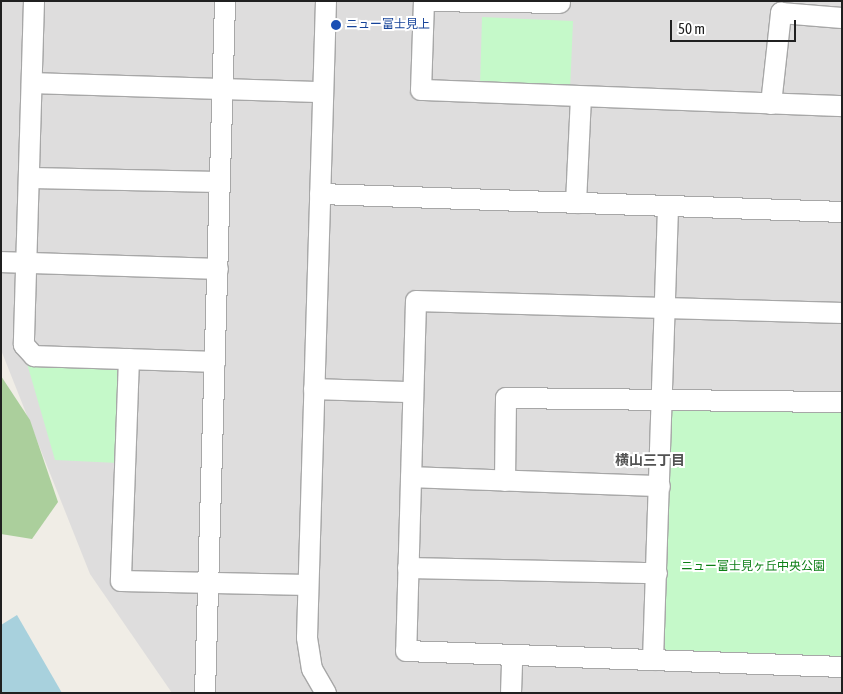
<!DOCTYPE html>
<html>
<head>
<meta charset="utf-8">
<style>
	body { margin:0 }
	#map { position:relative; width:843px; height:694px; overflow:hidden; background:#f0ede6; font-family:"Asap Condensed","Noto Sans JP",sans-serif }
	div>[style] { position:absolute }
	.residential>* { inset:0; background:#dedddd }
	.forest>* { inset:0; background:#abcf9c }
	.park>* { inset:0; background:#c5f9c9 }
	.water>* { inset:0; background:#a8d1dd }
	.roads { filter:drop-shadow(1px 0 #a7a7a7) drop-shadow(-1px 0 #a7a7a7) drop-shadow(0 1px #a7a7a7) drop-shadow(0 -1px #a7a7a7) }
	.minor>* { height:20px; margin:-10px; padding:0 10px; transform-origin:10px; border-radius:10px; background:#fff }
	.dots>* { width:14px; height:14px; translate:-50% -50%; box-sizing:border-box; border:2px solid #fff; border-radius:50% }
	span { translate:-50% -50%; white-space:nowrap; text-align:center; line-height:1.15; -webkit-text-stroke:4px #fff; paint-order:stroke }
	.transit-label { font-size:12px; color:#164399 }
	.left { translate:0 -50%; text-align:left }
	.park-label { font-size:12px; color:#0d7f16 }
	.neighbourhood-label { font-size:14px; color:#535353; font-weight:700 }
	.frame { position:absolute; inset:0; border:2px solid #202020; pointer-events:none }
	.scale { position:absolute; left:670px; top:20px; width:126px; height:22px; box-sizing:border-box; border:2px solid #202020; border-top:0; padding-left:6px; font-size:15px; line-height:18px; white-space:nowrap; color:#202020; -webkit-text-stroke:4px #fff; paint-order:stroke }
</style>
</head>
<body>
<div id="map">
	<div class="residential">
		<i style="clip-path:polygon(1px 1px,842px 1px,842px 693px,172px 693px,90px 574px,1px 350px)"></i>
	</div>
	<div class="forest">
		<i style="clip-path:polygon(1px 376px,30px 420px,58px 502px,32px 539px,1px 534px)"></i>
	</div>
	<div class="park">
		<i style="clip-path:polygon(482px 17px,573px 21px,570px 91px,480px 87px)"></i>
		<i style="clip-path:polygon(26px 360px,122px 367px,118px 463px,55px 460px)"></i>
		<i style="clip-path:polygon(669px 411px,842px 411px,842px 660px,661px 654px)"></i>
	</div>
	<div class="water">
		<i style="clip-path:polygon(17px 615px,62px 693px,1px 693px,1px 625px)"></i>
	</div>
	<div class="roads">
		<div class="minor">
			<i style="left:34px;top:1px;width:344px;rotate:91.7deg"></i>
			<i style="left:24px;top:345px;width:15px;rotate:48deg"></i>
			<i style="left:34px;top:356px;width:181px;rotate:1.9deg"></i>
			<i style="left:326px;top:1px;width:637px;rotate:91.71deg"></i>
			<i style="left:307px;top:638px;width:31px;rotate:81deg"></i>
			<i style="left:312px;top:669px;width:28px;rotate:60deg"></i>
			<i style="left:424px;top:1px;width:89px;rotate:91.9deg"></i>
			<i style="left:421px;top:90px;width:421px;rotate:2.2deg"></i>
			<i style="left:424px;top:1px;width:136px;rotate:0.8deg"></i>
			<i style="left:32px;top:83px;width:291px;rotate:1.8deg"></i>
			<i style="left:771px;top:104px;width:92px;rotate:-83.7deg"></i>
			<i style="left:781px;top:13px;width:61px;rotate:4.7deg"></i>
			<i style="left:30px;top:178px;width:190px;rotate:1.2deg"></i>
			<i style="left:320px;top:194px;width:522px;rotate:1.97deg"></i>
			<i style="left:576px;top:203px;width:105px;rotate:-87.3deg"></i>
			<i style="left:1px;top:262px;width:217px;rotate:1.8deg"></i>
			<i style="left:842px;top:313px;width:426px;rotate:-178.4deg"></i>
			<i style="left:416px;top:301px;width:350px;rotate:91.6deg"></i>
			<i style="left:406px;top:651px;width:436px;rotate:2.1deg"></i>
			<i style="left:129px;top:359px;width:222px;rotate:92.1deg"></i>
			<i style="left:121px;top:581px;width:187px;rotate:1.2deg"></i>
			<i style="left:314px;top:389px;width:98px;rotate:1.8deg"></i>
			<i style="left:411px;top:477px;width:249px;rotate:2.1deg"></i>
			<i style="left:505px;top:481px;width:83px;rotate:-89.3deg"></i>
			<i style="left:506px;top:398px;width:336px;rotate:0.7deg"></i>
			<i style="left:408px;top:568px;width:249px;rotate:1.2deg"></i>
			<i style="left:653px;top:660px;width:453px;rotate:-88.1deg"></i>
			<i style="left:205px;top:693px;width:692px;rotate:-88.34deg"></i>
			<i style="left:511px;top:693px;width:38px;rotate:-88deg"></i>
		</div>
	</div>
	<div class="dots">
		<i style="left:336px;top:25px;background:#1a4fb4"></i>
	</div>
	<div class="transit-label">
		<span class="left" style="left:346px;top:25px">ニュー富士見上</span>
	</div>
	<div class="park-label">
		<span style="left:753px;top:567px">ニュー富士見ヶ丘中央公園</span>
	</div>
	<div class="neighbourhood-label">
		<span style="left:650px;top:460px">横山三丁目</span>
	</div>
	<div class="frame"></div>
	<div class="scale">50 m</div>
</div>
</body>
</html>
